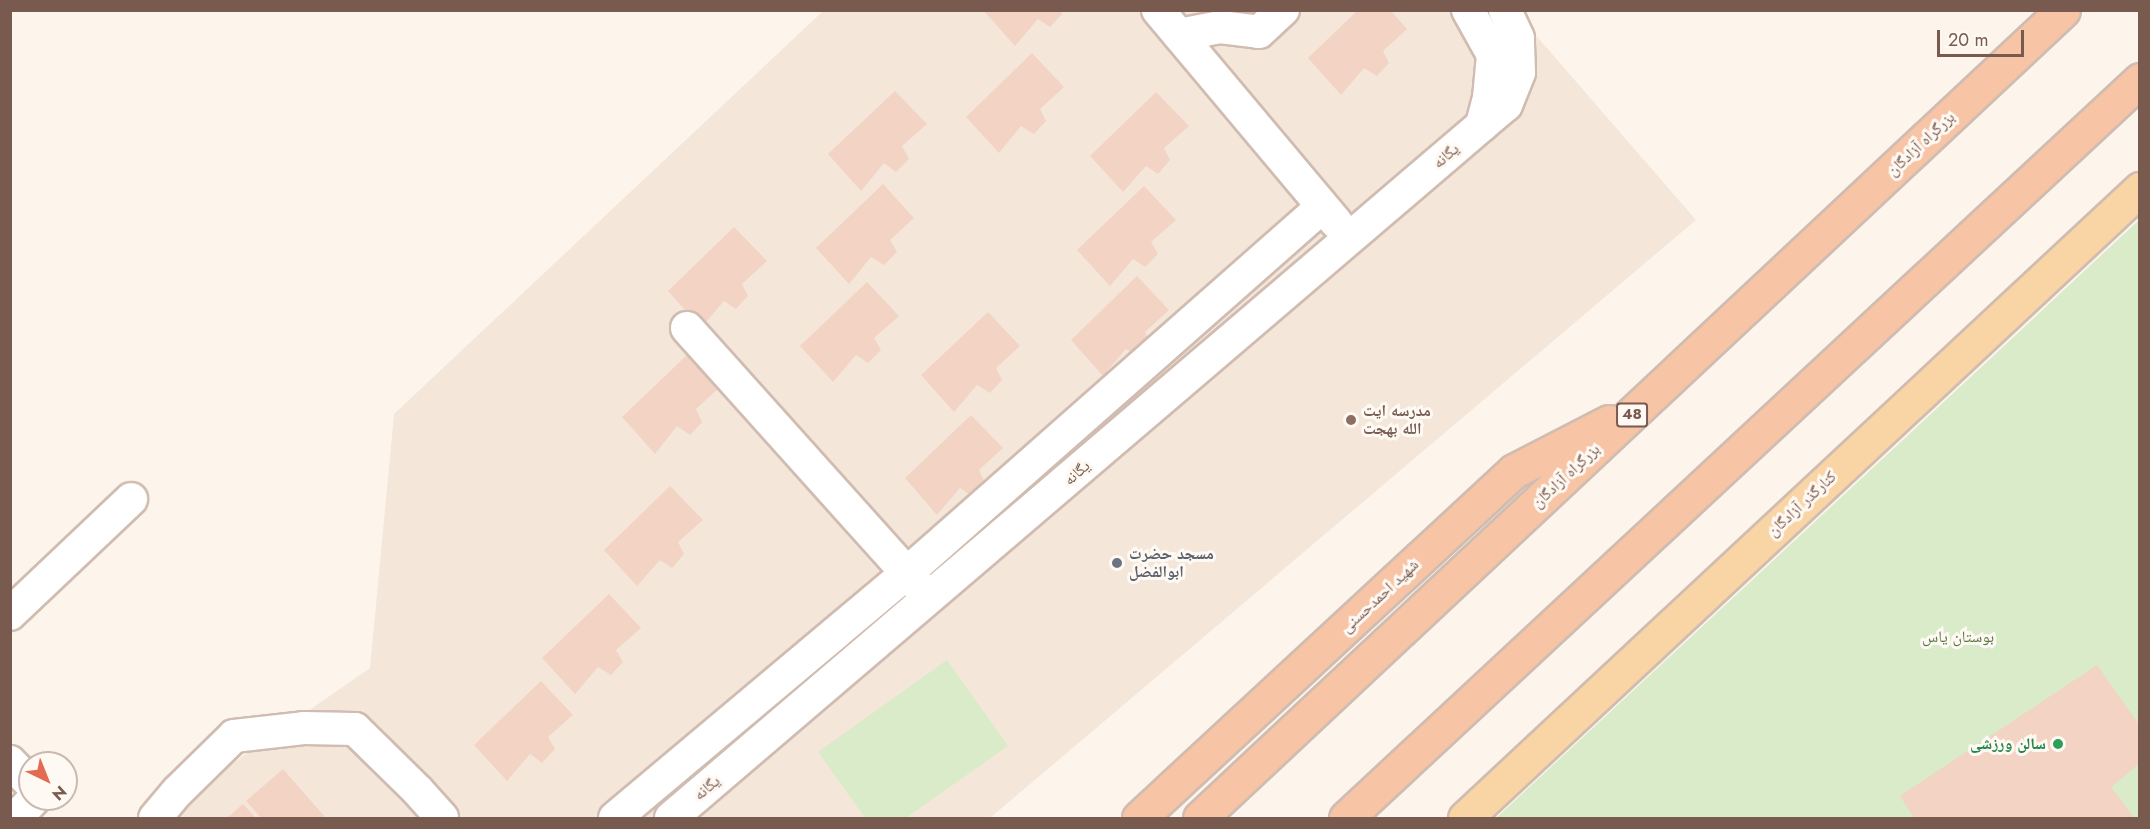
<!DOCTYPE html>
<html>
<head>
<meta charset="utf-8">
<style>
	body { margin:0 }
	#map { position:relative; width:2150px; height:829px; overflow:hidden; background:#fdf5ec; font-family:Jost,"Noto Naskh Arabic",sans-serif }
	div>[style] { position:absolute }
	.residential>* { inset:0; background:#f4e7da }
	.green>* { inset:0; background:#d9ebc9 }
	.building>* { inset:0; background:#f2d3c4 }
	.roads { filter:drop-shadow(2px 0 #d0bcb0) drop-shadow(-2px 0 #d0bcb0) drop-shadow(0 2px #d0bcb0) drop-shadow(0 -2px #d0bcb0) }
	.minor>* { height:32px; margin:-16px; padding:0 16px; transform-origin:16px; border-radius:16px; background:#fff }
	.primary>* { height:33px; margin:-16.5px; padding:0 16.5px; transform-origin:16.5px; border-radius:16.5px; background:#f9d5a6 }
	.trunk>* { height:33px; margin:-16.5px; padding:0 16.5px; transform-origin:16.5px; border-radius:16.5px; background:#f7c4a5 }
	.dots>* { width:16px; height:16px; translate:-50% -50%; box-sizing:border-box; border:3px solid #fff9f3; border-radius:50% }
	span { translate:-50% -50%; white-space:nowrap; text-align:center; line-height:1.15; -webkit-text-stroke:6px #fff9f3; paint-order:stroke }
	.shield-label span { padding:2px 4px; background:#fff9f3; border:2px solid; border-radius:4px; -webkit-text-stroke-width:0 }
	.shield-label { font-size:15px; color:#795a4e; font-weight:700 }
	.street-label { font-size:16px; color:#795a4e }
	.education-label { font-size:16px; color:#785e54; font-weight:700 }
	.left { translate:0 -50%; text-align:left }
	.worship-label { font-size:16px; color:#5b616d; font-weight:700 }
	.park-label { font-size:16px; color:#567842 }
	.leisure-label { font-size:16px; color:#27864d; font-weight:700 }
	.right { translate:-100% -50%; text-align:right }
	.frame { position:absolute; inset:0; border:12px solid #795a4e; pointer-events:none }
	.north { position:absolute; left:18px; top:751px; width:60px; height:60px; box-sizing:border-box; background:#fff9f3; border:2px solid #c9b9b1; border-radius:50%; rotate:137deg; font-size:16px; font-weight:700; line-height:24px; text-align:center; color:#795a4e }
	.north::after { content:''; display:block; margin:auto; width:21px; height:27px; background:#e36b54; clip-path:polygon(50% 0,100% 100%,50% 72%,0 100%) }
	.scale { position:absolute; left:1937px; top:30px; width:87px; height:27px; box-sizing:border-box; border:3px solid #795a4e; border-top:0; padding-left:8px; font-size:18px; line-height:21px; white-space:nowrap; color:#795a4e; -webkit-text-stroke:4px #fff9f3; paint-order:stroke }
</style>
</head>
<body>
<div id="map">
	<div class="residential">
		<i style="clip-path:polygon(823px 11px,1515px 11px,1696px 220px,990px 818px,153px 818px,370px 668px,394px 414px)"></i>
	</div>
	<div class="green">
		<i style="clip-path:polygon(2139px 220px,2139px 818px,1496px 818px,2004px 346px)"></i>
		<i style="clip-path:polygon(947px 660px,1008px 746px,906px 818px,865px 818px,818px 752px)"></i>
	</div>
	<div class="building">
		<i style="clip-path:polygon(983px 10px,1061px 10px,1062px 14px,1050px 27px,1038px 19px,1015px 46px)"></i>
		<i style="clip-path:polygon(1358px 10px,1390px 10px,1407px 29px,1383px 51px,1389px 63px,1377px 76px,1364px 68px,1341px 95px,1308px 58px)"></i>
		<i style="clip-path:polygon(1032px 53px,1064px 87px,1040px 109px,1046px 121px,1034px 134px,1021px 126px,999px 153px,966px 117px)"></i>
		<i style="clip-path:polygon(895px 91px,927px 124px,902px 146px,909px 159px,896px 172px,884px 163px,861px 191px,828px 154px)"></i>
		<i style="clip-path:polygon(1156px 92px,1189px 126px,1164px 148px,1170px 160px,1158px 174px,1146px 166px,1123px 192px,1090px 156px)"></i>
		<i style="clip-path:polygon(883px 184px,914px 218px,890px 240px,897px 252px,884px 265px,871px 257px,849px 284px,816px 248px)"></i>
		<i style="clip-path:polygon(1144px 186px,1176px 220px,1151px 242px,1158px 254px,1145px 267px,1133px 259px,1110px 286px,1077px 250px)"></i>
		<i style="clip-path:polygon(734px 227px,767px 261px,742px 284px,748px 296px,736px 309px,724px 301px,701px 328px,668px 291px)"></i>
		<i style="clip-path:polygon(1137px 276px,1169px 310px,1145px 332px,1151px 344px,1139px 357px,1126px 349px,1103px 376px,1071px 340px)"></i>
		<i style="clip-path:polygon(867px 282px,899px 316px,874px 338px,881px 350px,868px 363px,856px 355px,833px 382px,800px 346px)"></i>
		<i style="clip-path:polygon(988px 312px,1020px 346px,996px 368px,1002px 380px,990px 393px,977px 385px,954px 412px,921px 375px)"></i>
		<i style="clip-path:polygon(688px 354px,720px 387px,696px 409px,702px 422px,690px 435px,677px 426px,655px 454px,622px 417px)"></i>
		<i style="clip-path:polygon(971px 415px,1003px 448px,979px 470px,985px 483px,972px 496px,960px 488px,937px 515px,905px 478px)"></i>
		<i style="clip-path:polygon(670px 486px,703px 520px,678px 542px,684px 554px,672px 568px,660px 560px,637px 586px,604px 550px)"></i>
		<i style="clip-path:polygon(609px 594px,641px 628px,616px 650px,623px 662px,611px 675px,598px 667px,575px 694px,542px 658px)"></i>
		<i style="clip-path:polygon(2097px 665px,2140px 726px,2140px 763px,2111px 787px,2134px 818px,1914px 818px,1900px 796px)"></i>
		<i style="clip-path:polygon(541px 681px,573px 715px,548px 737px,555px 749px,542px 763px,530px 754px,507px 781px,474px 745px)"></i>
		<i style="clip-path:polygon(283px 769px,326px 818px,261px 818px,246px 801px)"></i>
		<i style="clip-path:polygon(243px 804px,256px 818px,227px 818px)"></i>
	</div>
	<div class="roads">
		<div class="minor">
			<i style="left:1158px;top:10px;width:277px;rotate:50deg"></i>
			<i style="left:1468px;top:10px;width:51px;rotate:60.9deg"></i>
			<i style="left:1493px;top:55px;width:43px;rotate:95.3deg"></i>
			<i style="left:1489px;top:98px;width:28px;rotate:105deg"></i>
			<i style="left:1482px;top:125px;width:31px;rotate:-40deg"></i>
			<i style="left:1506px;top:105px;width:35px;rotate:-68deg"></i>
			<i style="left:1519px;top:72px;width:34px;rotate:-92deg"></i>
			<i style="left:1518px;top:38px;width:31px;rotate:-115deg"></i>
			<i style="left:1179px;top:35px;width:42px;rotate:-11deg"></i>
			<i style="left:1220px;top:27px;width:39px;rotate:7deg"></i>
			<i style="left:1259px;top:32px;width:33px;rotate:-43deg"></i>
			<i style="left:687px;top:328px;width:351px;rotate:48.1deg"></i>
			<i style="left:10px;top:614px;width:167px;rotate:-43.5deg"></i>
			<i style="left:10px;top:762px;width:29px;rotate:46deg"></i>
			<i style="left:16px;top:818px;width:26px;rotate:-47deg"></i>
			<i style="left:155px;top:818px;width:35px;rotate:-50deg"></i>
			<i style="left:178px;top:791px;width:78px;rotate:-44.5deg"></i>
			<i style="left:234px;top:736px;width:70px;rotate:-6.5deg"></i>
			<i style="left:304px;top:728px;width:51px;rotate:1.1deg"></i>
			<i style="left:355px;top:729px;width:88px;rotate:44.5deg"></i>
			<i style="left:418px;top:791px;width:36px;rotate:48deg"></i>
			<i style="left:615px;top:818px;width:381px;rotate:-40deg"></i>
			<i style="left:907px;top:573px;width:553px;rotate:-41.41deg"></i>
			<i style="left:671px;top:818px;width:1067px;rotate:-40.51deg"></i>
		</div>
		<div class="primary">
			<i style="left:1465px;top:818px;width:923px;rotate:-42.98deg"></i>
		</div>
		<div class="trunk">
			<i style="left:1139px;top:818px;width:511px;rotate:-42.78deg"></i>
			<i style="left:1514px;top:471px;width:107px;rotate:-27.3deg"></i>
			<i style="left:1200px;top:818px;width:1182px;rotate:-43.11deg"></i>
			<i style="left:1346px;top:818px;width:1084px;rotate:-42.91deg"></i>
		</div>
	</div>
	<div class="dots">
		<i style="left:1351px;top:420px;background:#8d6e63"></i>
		<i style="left:1117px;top:563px;background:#6b7280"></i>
		<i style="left:2058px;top:744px;background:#2e9e5b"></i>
	</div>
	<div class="shield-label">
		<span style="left:1632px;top:415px">48</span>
	</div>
	<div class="street-label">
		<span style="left:1921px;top:144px;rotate:-43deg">بزرگراه آزادگان</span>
		<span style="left:1446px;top:156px;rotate:-41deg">یگانه</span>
		<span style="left:1077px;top:473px;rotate:-41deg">یگانه</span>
		<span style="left:1566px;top:476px;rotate:-43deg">بزرگراه آزادگان</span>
		<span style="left:1802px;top:504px;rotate:-43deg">کنارگذر آزادگان</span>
		<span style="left:1380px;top:596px;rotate:-43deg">شهید احمدحسنی</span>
		<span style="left:707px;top:788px;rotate:-40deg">یگانه</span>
	</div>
	<div class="education-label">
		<span class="left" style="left:1363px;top:420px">مدرسه ایت<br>الله بهجت</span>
	</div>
	<div class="worship-label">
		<span class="left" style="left:1129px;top:563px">مسجد حضرت<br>ابوالفضل</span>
	</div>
	<div class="park-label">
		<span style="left:1958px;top:637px">بوستان یاس</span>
	</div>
	<div class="leisure-label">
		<span class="right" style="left:2046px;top:744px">سالن ورزشی</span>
	</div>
	<div class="frame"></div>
	<div class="north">N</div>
	<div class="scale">20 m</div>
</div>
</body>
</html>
